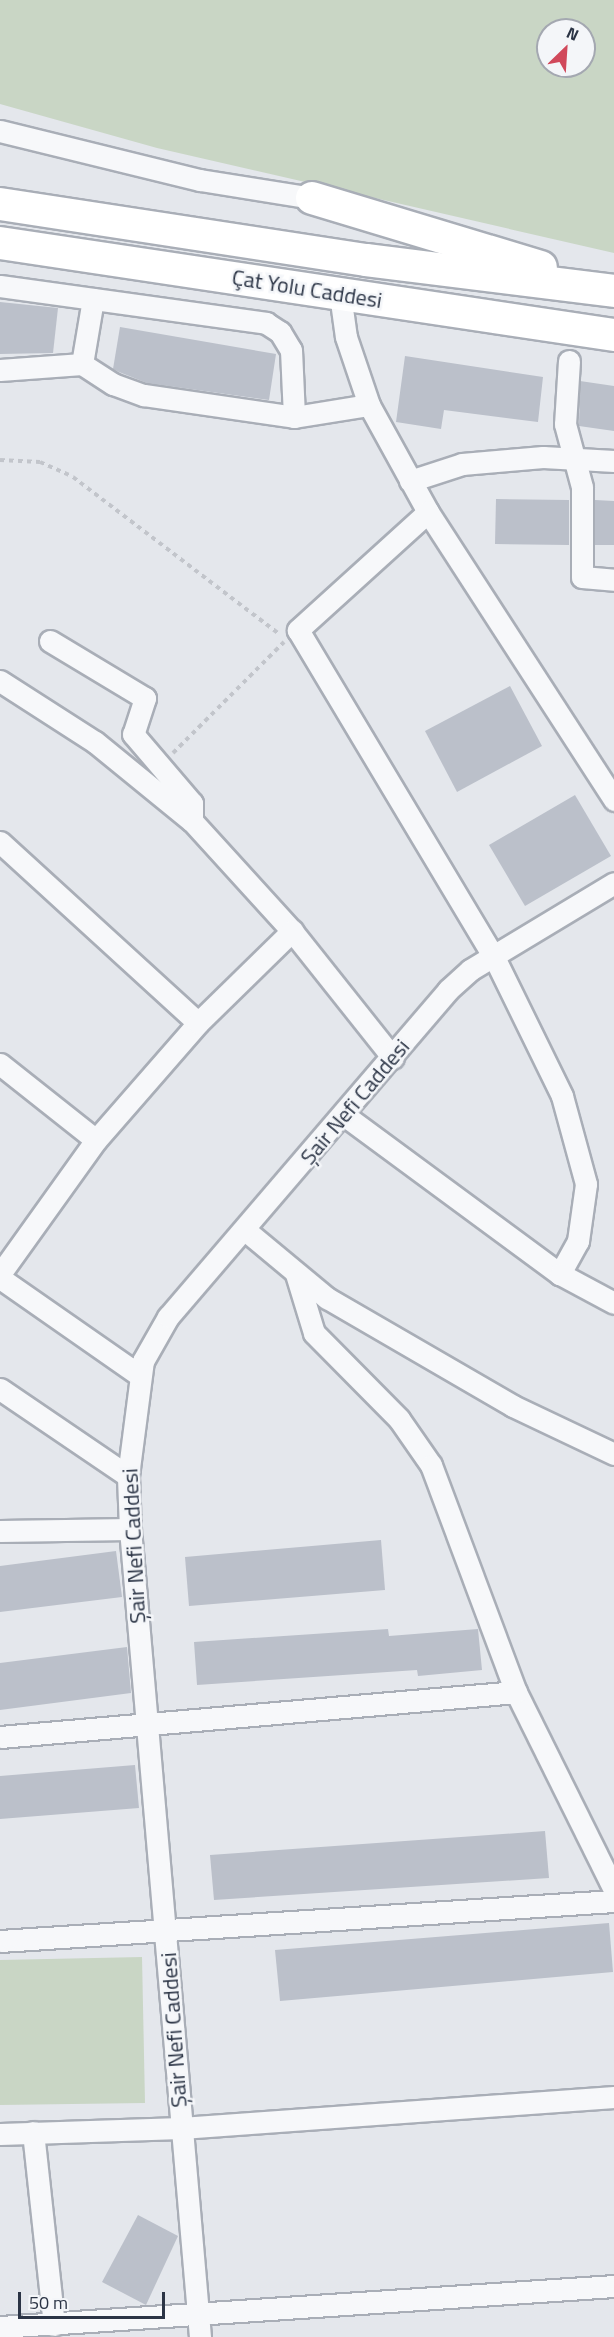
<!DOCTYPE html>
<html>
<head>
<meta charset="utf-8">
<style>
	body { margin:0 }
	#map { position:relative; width:614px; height:2337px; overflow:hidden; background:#e4e7ec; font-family:"Titillium Web",sans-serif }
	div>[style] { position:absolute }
	.green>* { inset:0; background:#c9d6c5 }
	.building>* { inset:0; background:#bbc0ca }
	.path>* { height:4px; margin-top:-2px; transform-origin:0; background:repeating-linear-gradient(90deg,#c2c5cb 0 4.5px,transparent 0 9px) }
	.roads { filter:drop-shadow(2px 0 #a9aeb7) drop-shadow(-2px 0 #a9aeb7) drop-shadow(0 2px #a9aeb7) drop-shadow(0 -2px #a9aeb7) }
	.minor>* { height:21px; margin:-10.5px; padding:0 10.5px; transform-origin:10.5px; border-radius:10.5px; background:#f7f8fa }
	.highway>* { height:32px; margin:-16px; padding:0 16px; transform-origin:16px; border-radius:16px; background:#fff }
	span { translate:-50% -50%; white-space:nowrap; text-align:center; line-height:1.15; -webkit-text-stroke:5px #f4f6f9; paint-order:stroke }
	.street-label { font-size:22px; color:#2b3445 }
	.north { position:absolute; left:536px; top:18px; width:60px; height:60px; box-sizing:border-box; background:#f4f6f9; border:2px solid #a4a8b1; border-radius:50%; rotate:25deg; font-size:16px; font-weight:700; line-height:24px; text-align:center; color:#2b3445 }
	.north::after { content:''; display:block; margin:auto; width:21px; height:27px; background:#d1495b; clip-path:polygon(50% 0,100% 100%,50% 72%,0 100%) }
	.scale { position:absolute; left:18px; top:2292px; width:147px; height:27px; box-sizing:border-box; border:3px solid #2b3445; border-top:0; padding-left:8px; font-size:18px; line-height:21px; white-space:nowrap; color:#2b3445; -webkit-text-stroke:4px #f4f6f9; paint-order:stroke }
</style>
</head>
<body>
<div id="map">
	<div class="green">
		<i style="clip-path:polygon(evenodd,0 0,614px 0,614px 253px,157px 148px,0 104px,0 0,548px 30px,584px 30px,584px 66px,548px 66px,548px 30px)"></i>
		<i style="clip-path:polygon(142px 1957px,145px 2103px,0 2105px,0 1960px)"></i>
	</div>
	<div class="building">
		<i style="clip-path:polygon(0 302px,58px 308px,53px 353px,0 354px)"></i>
		<i style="clip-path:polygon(120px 327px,276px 354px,269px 400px,147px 383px,119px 372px,113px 369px)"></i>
		<i style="clip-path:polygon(405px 356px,543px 377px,538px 422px,444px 410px,441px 429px,396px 422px)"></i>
		<i style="clip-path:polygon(580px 381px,614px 386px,614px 431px,579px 426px)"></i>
		<i style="clip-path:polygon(496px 499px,569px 500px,569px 545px,495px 544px)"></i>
		<i style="clip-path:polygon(595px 500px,614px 501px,614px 545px,595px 545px)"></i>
		<i style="clip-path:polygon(510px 686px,542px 746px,457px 792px,425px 731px)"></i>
		<i style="clip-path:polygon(575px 795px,611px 856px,525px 906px,489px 845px)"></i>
		<i style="clip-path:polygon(381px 1540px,385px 1590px,189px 1606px,185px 1557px)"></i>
		<i style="clip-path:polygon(116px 1551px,122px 1597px,0 1612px,0 1566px)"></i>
		<i style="clip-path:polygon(388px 1629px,389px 1636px,478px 1629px,482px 1670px,418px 1676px,417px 1670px,197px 1685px,194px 1642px)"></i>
		<i style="clip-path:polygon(127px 1647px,131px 1693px,0 1710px,0 1663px)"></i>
		<i style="clip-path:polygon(135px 1765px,139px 1808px,0 1819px,0 1776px)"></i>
		<i style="clip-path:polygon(545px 1831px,549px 1878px,214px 1900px,210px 1855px)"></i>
		<i style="clip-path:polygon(609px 1923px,613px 1972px,280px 2001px,275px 1950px)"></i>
		<i style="clip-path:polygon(138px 2215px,178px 2236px,146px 2305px,102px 2282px)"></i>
	</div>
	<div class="path">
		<i style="left:0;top:460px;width:40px;rotate:2.9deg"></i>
		<i style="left:40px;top:462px;width:36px;rotate:24deg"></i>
		<i style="left:73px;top:477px;width:259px;rotate:37.3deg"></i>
		<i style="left:173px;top:753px;width:157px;rotate:-45deg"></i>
	</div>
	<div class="roads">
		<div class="minor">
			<i style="left:0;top:131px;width:206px;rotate:13.8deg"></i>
			<i style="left:200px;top:180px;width:113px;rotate:9.1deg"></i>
			<i style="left:0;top:286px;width:269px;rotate:7.9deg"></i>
			<i style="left:266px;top:323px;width:17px;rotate:33deg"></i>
			<i style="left:280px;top:332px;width:21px;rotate:59deg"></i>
			<i style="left:291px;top:350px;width:67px;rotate:87.4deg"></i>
			<i style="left:340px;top:294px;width:43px;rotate:82.1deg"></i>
			<i style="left:346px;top:337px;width:72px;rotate:71.3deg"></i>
			<i style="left:369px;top:405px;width:122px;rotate:61.1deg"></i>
			<i style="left:428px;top:512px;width:343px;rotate:57.1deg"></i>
			<i style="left:569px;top:361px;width:63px;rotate:93.6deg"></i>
			<i style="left:565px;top:424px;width:65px;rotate:74.9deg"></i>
			<i style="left:582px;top:487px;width:90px;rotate:90deg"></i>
			<i style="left:582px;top:577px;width:32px;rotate:5deg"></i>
			<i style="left:82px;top:364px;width:66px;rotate:-80.4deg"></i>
			<i style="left:0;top:370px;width:82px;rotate:-4.2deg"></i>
			<i style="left:82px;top:364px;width:37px;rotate:33deg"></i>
			<i style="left:113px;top:384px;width:33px;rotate:20deg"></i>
			<i style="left:144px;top:395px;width:152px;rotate:8.3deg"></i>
			<i style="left:294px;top:417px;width:76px;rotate:-9.1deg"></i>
			<i style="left:410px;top:481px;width:55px;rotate:-18.1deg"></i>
			<i style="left:462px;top:464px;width:81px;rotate:-4.9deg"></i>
			<i style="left:543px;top:457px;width:71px;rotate:3.2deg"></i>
			<i style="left:428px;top:512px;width:176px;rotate:137.8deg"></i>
			<i style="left:298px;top:630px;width:381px;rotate:59.1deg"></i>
			<i style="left:494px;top:957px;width:155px;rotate:63.9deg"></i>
			<i style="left:562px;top:1096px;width:91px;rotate:74.7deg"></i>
			<i style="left:586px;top:1184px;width:58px;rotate:98deg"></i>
			<i style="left:578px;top:1241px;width:38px;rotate:119deg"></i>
			<i style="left:50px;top:641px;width:111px;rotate:31deg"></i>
			<i style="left:145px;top:698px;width:38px;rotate:108deg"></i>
			<i style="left:133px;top:734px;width:91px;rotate:49.5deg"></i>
			<i style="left:192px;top:803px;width:18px;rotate:90deg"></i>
			<i style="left:0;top:681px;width:113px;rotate:32.7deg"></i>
			<i style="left:95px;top:742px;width:125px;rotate:39.2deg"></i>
			<i style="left:192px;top:821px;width:149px;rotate:47.7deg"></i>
			<i style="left:292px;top:931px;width:162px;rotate:51.5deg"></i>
			<i style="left:0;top:842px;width:268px;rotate:42.4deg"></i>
			<i style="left:0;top:1064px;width:122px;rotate:38.4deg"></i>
			<i style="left:96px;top:1140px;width:155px;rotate:-48.9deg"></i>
			<i style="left:198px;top:1023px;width:132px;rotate:-44.4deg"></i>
			<i style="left:344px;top:1115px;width:268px;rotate:36.4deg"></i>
			<i style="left:560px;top:1274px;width:61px;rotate:28.2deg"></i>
			<i style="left:245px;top:1230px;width:107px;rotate:39.7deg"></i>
			<i style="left:327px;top:1298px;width:215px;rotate:30.1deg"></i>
			<i style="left:513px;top:1406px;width:112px;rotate:25.4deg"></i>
			<i style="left:0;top:1274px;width:165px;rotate:-54.4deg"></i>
			<i style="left:296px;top:1274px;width:62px;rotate:73deg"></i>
			<i style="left:314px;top:1333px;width:121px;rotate:45.3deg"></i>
			<i style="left:399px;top:1419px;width:56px;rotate:55.2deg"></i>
			<i style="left:431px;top:1465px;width:242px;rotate:69.5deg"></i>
			<i style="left:516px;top:1692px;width:220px;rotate:63.6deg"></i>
			<i style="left:0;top:1278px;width:169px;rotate:34.9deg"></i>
			<i style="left:0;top:1389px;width:155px;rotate:34.2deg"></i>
			<i style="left:0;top:1531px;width:130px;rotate:-0.9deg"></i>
			<i style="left:0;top:1737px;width:518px;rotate:-4.98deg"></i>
			<i style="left:0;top:1941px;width:615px;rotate:-3.73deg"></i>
			<i style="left:33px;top:2132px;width:194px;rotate:83.8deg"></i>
			<i style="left:0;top:2134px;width:181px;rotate:-1.9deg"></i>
			<i style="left:181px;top:2128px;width:434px;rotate:-4.1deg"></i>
			<i style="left:0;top:2327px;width:615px;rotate:-3.82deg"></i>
			<i style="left:200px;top:2337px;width:811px;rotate:-94.95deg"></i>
			<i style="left:130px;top:1529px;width:53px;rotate:-92.2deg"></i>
			<i style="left:128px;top:1476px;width:116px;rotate:-82.6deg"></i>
			<i style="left:143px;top:1361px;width:51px;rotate:-60.4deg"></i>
			<i style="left:168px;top:1317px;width:430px;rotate:-49.4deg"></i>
			<i style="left:448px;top:990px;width:30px;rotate:-42deg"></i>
			<i style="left:470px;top:970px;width:168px;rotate:-31.1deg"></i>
		</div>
		<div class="highway">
			<i style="left:312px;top:198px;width:239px;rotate:16.8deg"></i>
			<i style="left:0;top:204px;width:370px;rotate:8.7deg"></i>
			<i style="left:366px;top:260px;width:250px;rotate:7.1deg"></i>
			<i style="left:0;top:243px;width:621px;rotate:8.52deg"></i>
		</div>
	</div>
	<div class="street-label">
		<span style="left:307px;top:289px;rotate:9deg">Çat Yolu Caddesi</span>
		<span style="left:355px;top:1102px;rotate:-50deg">Şair Nefi Caddesi</span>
		<span style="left:134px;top:1546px;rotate:-93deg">Şair Nefi Caddesi</span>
		<span style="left:174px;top:2030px;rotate:-94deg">Şair Nefi Caddesi</span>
	</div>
	<div class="north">N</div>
	<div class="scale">50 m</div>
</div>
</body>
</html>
